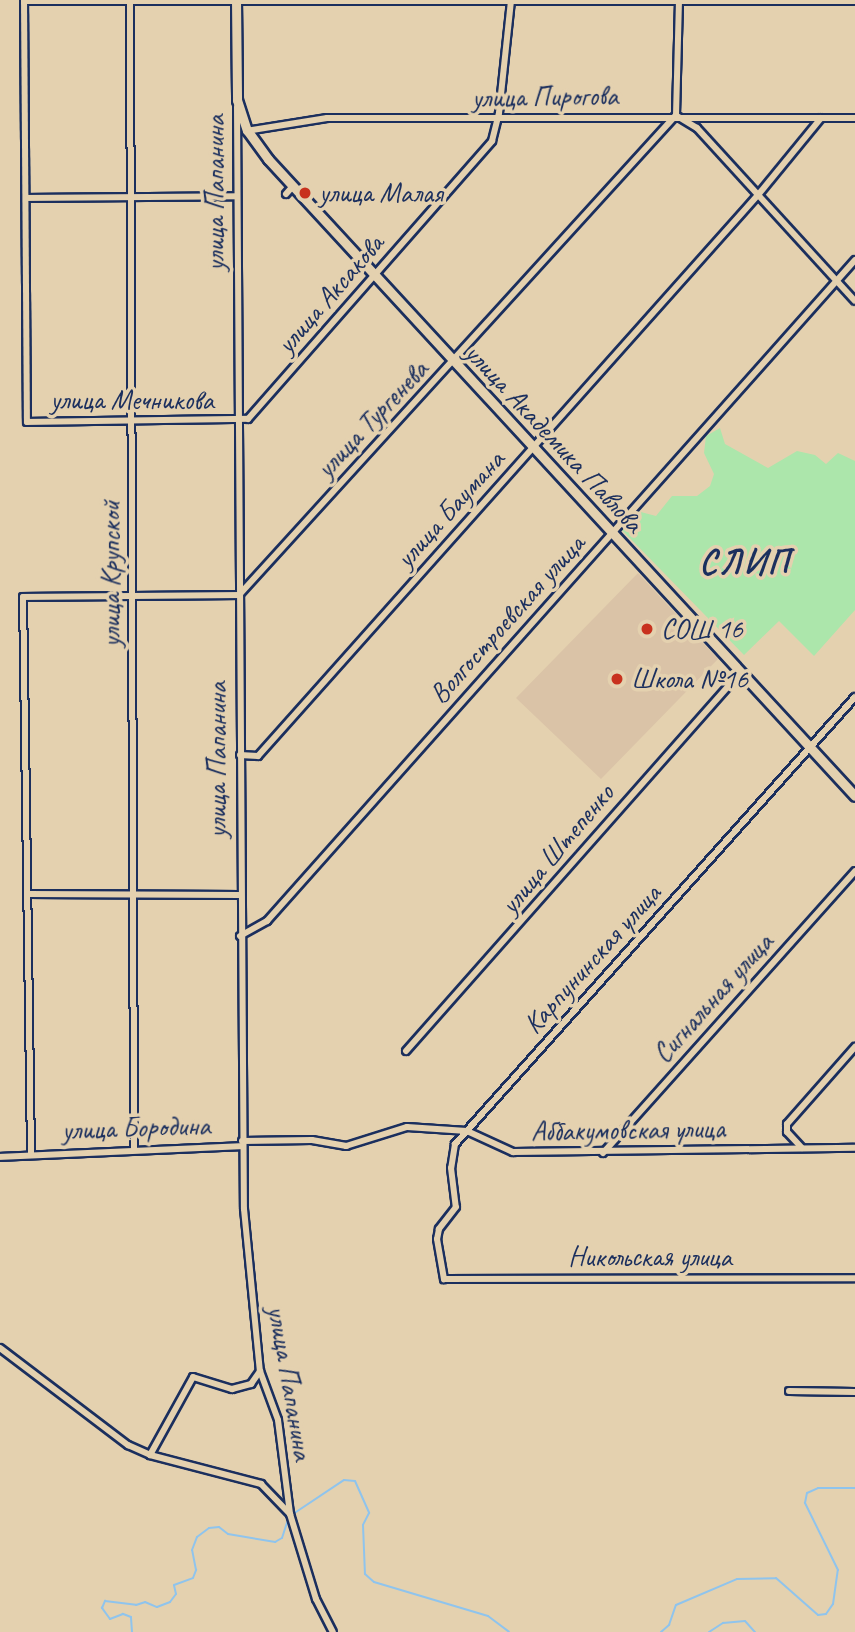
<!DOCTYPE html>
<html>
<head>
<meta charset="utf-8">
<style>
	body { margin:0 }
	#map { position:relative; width:855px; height:1632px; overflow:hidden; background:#e4d1af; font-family:Caveat,sans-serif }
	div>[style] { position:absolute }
	.built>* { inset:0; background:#dac3a7 }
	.green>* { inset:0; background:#ace6ab }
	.stream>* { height:2px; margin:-1px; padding:0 1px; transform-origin:1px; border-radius:1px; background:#8fc4ed }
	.roads { filter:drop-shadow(2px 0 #1b2f5e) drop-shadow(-2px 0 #1b2f5e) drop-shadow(0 2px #1b2f5e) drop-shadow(0 -2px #1b2f5e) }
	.street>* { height:6px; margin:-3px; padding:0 3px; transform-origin:3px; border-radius:3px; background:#e4d1af }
	.secondary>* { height:9px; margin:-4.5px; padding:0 4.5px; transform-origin:4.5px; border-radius:4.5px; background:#e4d1af }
	.dots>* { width:19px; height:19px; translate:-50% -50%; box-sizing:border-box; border:4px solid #e4d1af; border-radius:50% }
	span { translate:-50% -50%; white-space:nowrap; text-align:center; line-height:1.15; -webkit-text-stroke:7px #e4d1af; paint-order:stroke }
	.street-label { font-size:28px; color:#1b2f5e }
	.poi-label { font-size:28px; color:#1b2f5e }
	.left { translate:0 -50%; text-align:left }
	.district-label { font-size:35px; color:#1b2f5e; font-weight:700; letter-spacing:2px }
</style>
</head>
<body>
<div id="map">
	<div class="built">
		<i style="clip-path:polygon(638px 573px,718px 659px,601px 779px,516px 698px)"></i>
	</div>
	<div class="green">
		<i style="clip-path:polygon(720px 428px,725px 444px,768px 468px,797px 451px,815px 455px,826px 464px,838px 453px,855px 461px,855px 610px,814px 656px,779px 621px,744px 655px,621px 529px,637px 511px,656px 516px,672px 496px,697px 496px,710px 486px,714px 474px,704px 453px,706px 436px)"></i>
	</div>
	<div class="stream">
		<i style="left:293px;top:1514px;width:61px;rotate:-33.7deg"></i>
		<i style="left:344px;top:1480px;width:11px;rotate:5deg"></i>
		<i style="left:355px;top:1481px;width:35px;rotate:66deg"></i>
		<i style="left:369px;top:1513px;width:13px;rotate:117deg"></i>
		<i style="left:363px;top:1525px;width:49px;rotate:87.7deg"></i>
		<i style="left:365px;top:1574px;width:12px;rotate:42deg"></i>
		<i style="left:374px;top:1582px;width:119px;rotate:16.6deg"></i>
		<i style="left:488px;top:1616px;width:26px;rotate:37deg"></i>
		<i style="left:132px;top:1632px;width:15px;rotate:-94deg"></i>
		<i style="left:131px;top:1617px;width:9px;rotate:-159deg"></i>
		<i style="left:123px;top:1614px;width:14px;rotate:159deg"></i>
		<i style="left:110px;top:1619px;width:14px;rotate:-126deg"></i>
		<i style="left:102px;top:1608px;width:8px;rotate:-67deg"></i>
		<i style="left:105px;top:1601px;width:31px;rotate:7deg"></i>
		<i style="left:136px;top:1605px;width:9px;rotate:-18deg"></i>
		<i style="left:145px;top:1602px;width:13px;rotate:23deg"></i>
		<i style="left:157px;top:1607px;width:14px;rotate:-21deg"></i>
		<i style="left:170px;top:1602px;width:10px;rotate:-53deg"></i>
		<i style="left:176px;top:1594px;width:9px;rotate:-103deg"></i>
		<i style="left:174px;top:1585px;width:20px;rotate:-20deg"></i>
		<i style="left:193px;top:1578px;width:9px;rotate:-69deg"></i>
		<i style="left:196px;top:1570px;width:20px;rotate:-101deg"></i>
		<i style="left:192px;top:1550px;width:14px;rotate:-69deg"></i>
		<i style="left:197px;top:1537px;width:15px;rotate:-37deg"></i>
		<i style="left:209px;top:1528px;width:10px;rotate:-6deg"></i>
		<i style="left:219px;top:1527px;width:11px;rotate:38deg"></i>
		<i style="left:228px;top:1534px;width:48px;rotate:9.7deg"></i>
		<i style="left:275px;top:1542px;width:8px;rotate:-30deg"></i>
		<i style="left:282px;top:1538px;width:22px;rotate:-72deg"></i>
		<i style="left:661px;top:1632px;width:11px;rotate:-41deg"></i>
		<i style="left:669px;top:1625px;width:21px;rotate:-71deg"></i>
		<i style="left:676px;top:1605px;width:66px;rotate:-23.1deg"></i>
		<i style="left:737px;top:1579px;width:39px;rotate:-1deg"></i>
		<i style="left:776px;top:1578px;width:56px;rotate:41.4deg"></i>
		<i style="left:818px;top:1615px;width:8px;rotate:-7deg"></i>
		<i style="left:826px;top:1614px;width:12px;rotate:-55deg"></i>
		<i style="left:833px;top:1604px;width:34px;rotate:-82deg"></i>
		<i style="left:838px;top:1570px;width:75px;rotate:-116.2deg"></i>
		<i style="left:805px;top:1503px;width:10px;rotate:-79deg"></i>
		<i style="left:807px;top:1493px;width:12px;rotate:-24deg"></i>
		<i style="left:818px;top:1488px;width:37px"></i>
		<i style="left:709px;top:1632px;width:17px;rotate:-33deg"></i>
		<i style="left:723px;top:1623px;width:22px;rotate:-5deg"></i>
		<i style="left:745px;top:1621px;width:15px;rotate:48deg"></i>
	</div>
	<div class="roads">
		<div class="street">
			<i style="left:24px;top:0;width:422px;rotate:89.6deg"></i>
			<i style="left:27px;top:422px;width:221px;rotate:-0.8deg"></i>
			<i style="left:248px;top:419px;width:370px;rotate:-48.7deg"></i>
			<i style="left:492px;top:141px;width:29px;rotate:-76deg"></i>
			<i style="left:499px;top:113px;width:114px;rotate:-83.9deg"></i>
			<i style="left:130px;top:0;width:1148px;rotate:89.8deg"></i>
			<i style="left:24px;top:1px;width:831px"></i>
			<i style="left:237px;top:107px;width:1102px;rotate:89.64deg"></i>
			<i style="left:244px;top:1209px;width:163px;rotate:84.4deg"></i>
			<i style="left:260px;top:1371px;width:52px;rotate:69.8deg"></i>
			<i style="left:278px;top:1420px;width:95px;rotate:82.7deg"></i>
			<i style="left:676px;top:115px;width:114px;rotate:-88.5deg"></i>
			<i style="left:677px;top:116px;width:23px;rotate:31deg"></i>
			<i style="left:697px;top:128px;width:234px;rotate:47.6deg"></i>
			<i style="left:246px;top:131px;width:82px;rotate:-9.1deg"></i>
			<i style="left:327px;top:118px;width:528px"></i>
			<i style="left:286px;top:194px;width:9px;rotate:-49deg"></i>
			<i style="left:26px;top:198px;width:211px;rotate:-0.5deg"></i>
			<i style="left:855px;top:697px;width:600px;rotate:131.82deg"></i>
			<i style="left:455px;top:1144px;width:24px;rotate:99deg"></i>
			<i style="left:451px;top:1168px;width:39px;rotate:83deg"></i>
			<i style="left:456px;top:1207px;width:28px;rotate:128deg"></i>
			<i style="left:439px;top:1229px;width:10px;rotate:101deg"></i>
			<i style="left:437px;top:1239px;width:41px;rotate:80.1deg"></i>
			<i style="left:444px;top:1279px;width:411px;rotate:-0.1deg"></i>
			<i style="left:240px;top:755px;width:18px;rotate:3deg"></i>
			<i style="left:258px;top:756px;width:751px;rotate:-48.29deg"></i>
			<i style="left:758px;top:195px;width:99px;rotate:-50.7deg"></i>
			<i style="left:28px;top:894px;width:213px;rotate:0.3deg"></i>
			<i style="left:240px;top:936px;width:31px;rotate:-29deg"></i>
			<i style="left:267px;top:921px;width:885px;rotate:-48.34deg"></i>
			<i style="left:406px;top:1051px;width:504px;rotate:-48.54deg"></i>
			<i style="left:242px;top:1141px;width:70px;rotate:-0.8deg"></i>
			<i style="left:312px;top:1140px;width:35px;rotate:10deg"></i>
			<i style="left:346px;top:1146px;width:64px;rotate:-17.3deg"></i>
			<i style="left:407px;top:1127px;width:60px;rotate:3.8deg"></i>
			<i style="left:467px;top:1131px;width:51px;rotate:24.5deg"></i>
			<i style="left:513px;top:1152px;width:342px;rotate:-0.7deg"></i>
			<i style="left:802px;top:1148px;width:22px;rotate:-133deg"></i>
			<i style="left:787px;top:1132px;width:8px;rotate:-90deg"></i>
			<i style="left:787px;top:1124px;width:103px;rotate:-48.6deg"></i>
			<i style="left:31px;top:1153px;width:556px;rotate:-90.82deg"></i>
			<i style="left:23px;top:597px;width:216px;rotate:-0.5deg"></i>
			<i style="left:239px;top:595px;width:649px;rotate:-47.68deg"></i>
			<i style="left:603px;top:1153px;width:378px;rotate:-48.2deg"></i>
			<i style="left:0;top:1157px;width:242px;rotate:-2.6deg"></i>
			<i style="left:0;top:1348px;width:161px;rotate:37.2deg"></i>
			<i style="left:128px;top:1445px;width:24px;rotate:24deg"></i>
			<i style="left:150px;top:1455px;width:115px;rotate:14.6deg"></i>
			<i style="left:261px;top:1484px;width:42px;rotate:46deg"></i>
			<i style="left:290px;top:1514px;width:89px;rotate:73deg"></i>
			<i style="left:316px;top:1599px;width:37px;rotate:63deg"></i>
			<i style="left:789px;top:1391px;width:66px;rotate:0.9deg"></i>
			<i style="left:150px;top:1455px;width:89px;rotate:-61.1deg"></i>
			<i style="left:193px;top:1377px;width:41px;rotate:17.1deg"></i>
			<i style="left:232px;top:1389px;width:20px;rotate:-15deg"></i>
			<i style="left:251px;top:1384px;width:16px;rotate:-55deg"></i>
		</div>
		<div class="secondary">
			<i style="left:236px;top:0;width:100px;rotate:89.4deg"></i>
			<i style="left:237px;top:100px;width:32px;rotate:72deg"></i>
			<i style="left:247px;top:130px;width:36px;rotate:54deg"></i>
			<i style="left:268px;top:159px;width:866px;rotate:47.34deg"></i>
		</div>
	</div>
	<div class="dots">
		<i style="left:305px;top:193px;background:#c8321e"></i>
		<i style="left:647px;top:629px;background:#c8321e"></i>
		<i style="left:617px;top:679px;background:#c8321e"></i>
	</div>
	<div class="street-label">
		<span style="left:545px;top:97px;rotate:-1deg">улица Пирогова</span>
		<span style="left:215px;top:193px;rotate:-90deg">улица Папанина</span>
		<span style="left:330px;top:294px;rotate:-49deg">улица Аксакова</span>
		<span style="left:132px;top:400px">улица Мечникова</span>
		<span style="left:372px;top:419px;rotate:-47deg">улица Тургенева</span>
		<span style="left:554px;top:438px;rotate:47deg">улица Академика Павлова</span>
		<span style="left:450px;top:509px;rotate:-48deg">улица Баумана</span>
		<span style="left:111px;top:574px;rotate:-90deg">улица Крупской</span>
		<span style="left:507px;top:619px;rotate:-48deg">Волгостроевская улица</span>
		<span style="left:217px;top:760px;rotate:-90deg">улица Папанина</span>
		<span style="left:557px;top:849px;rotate:-50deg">улица Штепенко</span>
		<span style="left:592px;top:959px;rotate:-48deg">Карпунинская улица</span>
		<span style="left:713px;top:998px;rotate:-48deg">Сигнальная улица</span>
		<span style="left:136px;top:1128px;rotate:-2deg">улица Бородина</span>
		<span style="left:628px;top:1130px;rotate:-1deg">Аббакумовская улица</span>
		<span style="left:650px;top:1257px">Никольская улица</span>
		<span style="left:290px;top:1383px;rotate:80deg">улица Папанина</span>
	</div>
	<div class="poi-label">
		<span class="left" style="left:319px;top:193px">улица Малая</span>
		<span class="left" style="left:661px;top:629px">СОШ 16</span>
		<span class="left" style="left:631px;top:679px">Школа №16</span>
	</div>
	<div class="district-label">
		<span style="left:745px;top:562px">СЛИП</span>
	</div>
</div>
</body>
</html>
